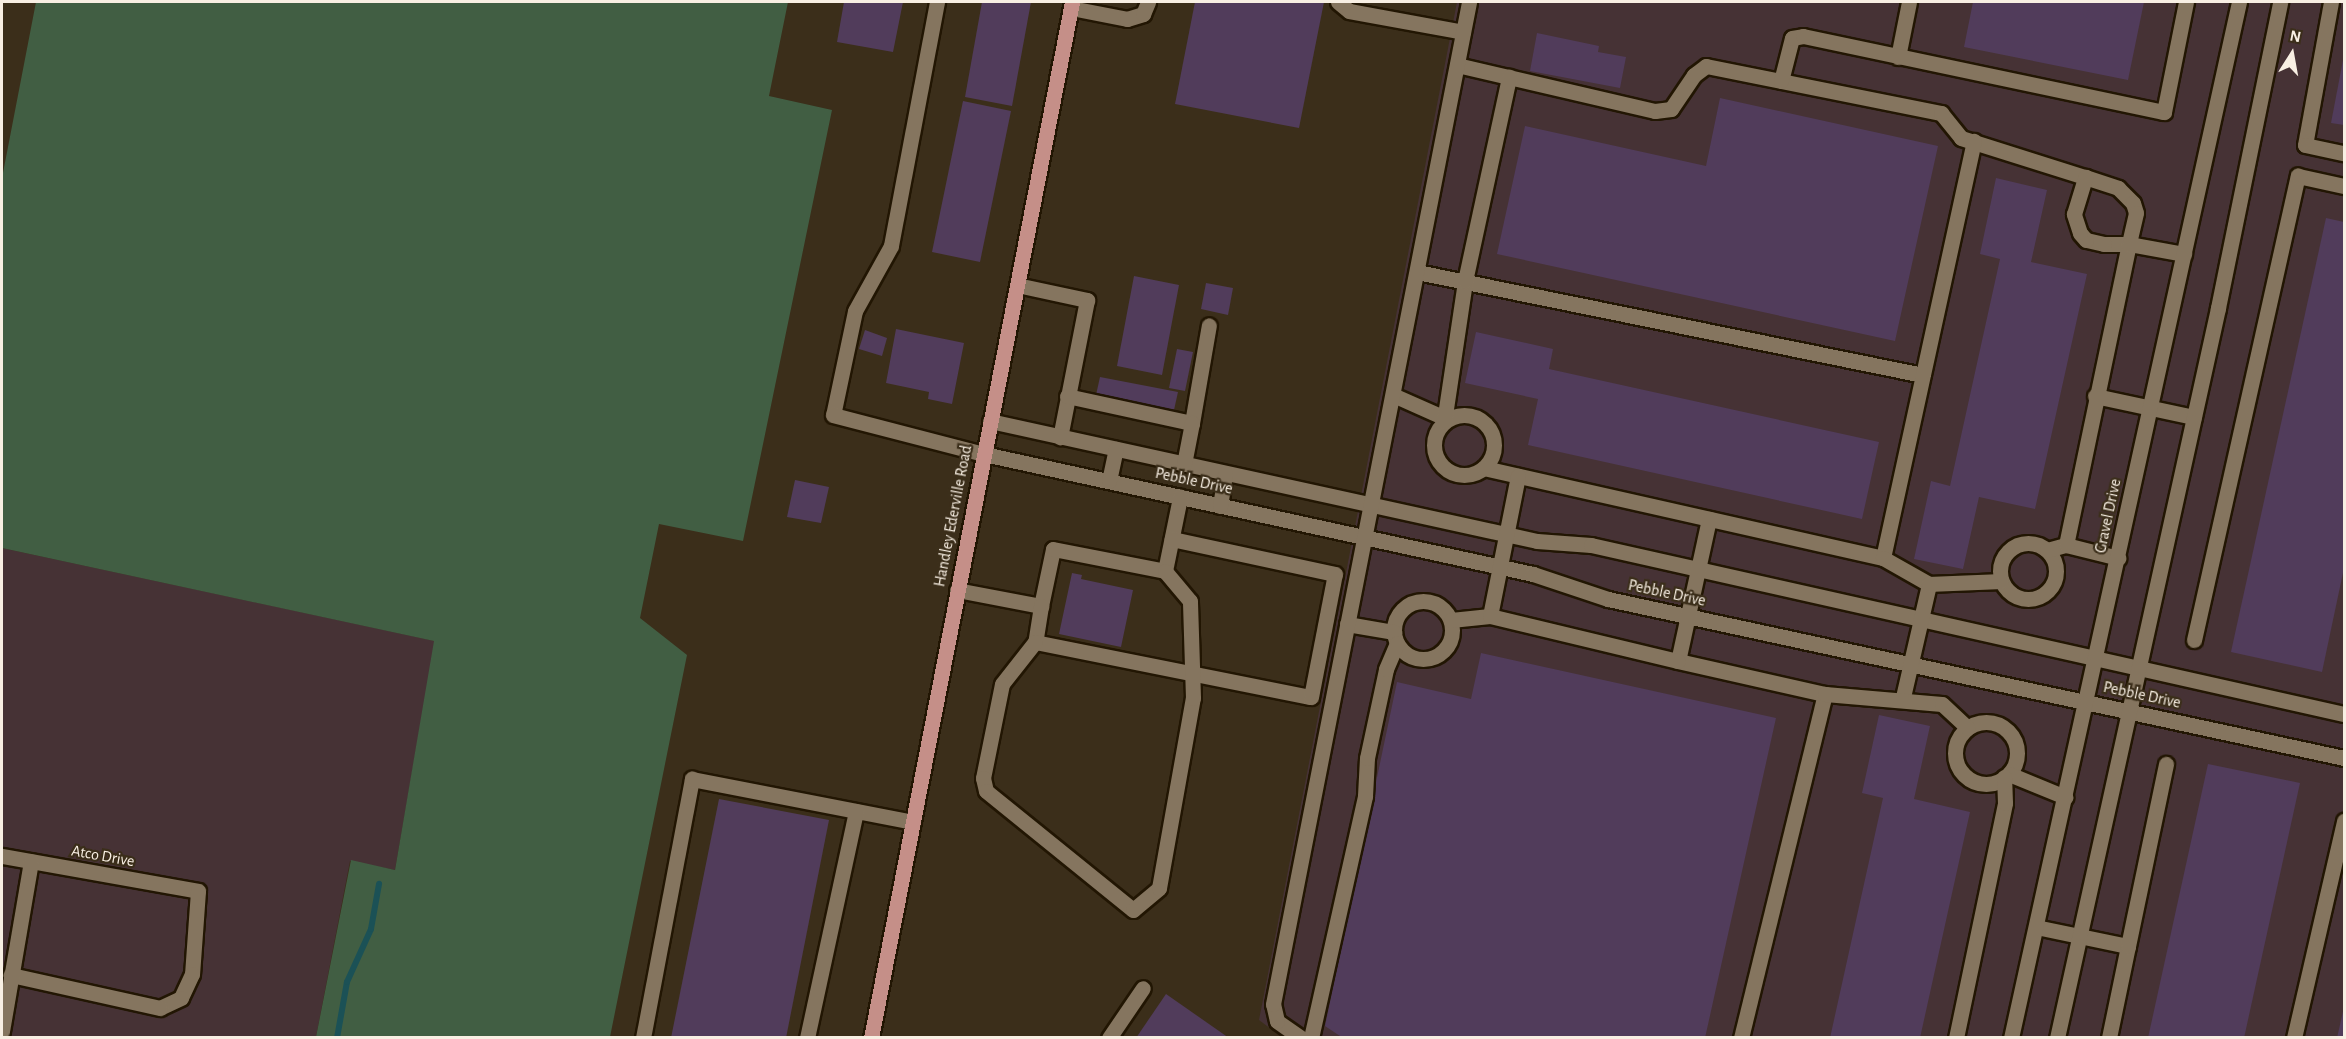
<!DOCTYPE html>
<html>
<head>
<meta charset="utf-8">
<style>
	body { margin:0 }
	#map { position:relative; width:2346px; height:1039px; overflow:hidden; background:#3b2e1a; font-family:"Alegreya Sans",sans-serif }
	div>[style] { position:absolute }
	.industrial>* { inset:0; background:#463235 }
	.green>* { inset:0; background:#415e43 }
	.stream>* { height:6px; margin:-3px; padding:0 3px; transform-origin:3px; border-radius:3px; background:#1b5156 }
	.building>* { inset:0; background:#513c5b }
	.roads { filter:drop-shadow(2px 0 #221603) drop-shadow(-2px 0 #221603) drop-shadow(0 2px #221603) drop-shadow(0 -2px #221603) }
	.minor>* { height:15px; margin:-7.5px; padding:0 7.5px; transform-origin:7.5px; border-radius:7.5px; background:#85755f }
	.minor>.ring { margin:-7.5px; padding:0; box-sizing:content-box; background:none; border:15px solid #85755f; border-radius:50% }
	.major>* { height:15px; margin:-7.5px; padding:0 7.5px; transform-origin:7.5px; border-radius:7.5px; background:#c58f88 }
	span { translate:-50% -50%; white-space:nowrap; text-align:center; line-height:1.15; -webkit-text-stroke:4.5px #3b2e1a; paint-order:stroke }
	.street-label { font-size:16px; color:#f8efe3 }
	.frame { position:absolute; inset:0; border:3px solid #f8efe3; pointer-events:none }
	.north { position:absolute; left:2262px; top:24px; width:60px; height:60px; -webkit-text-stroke:4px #3b2e1a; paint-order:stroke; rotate:11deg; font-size:16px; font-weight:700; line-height:24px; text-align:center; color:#f8efe3 }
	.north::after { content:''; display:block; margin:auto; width:21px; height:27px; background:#f8efe3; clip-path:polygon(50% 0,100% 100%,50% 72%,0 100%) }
</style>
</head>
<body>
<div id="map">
	<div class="industrial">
		<i style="clip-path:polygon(1457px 2px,2344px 2px,2344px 1037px,1283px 1038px,1259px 1020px)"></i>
		<i style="clip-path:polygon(2px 548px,435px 641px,395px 870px,350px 861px,316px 1037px,2px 1038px)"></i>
	</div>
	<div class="green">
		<i style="clip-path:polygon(36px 2px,788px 2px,769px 96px,832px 110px,743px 541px,659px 524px,640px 618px,687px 655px,610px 1037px,316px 1037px,351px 860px,395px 870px,434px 641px,2px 548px,2px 178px)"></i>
	</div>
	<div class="stream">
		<i style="left:337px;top:1038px;width:57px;rotate:-79.9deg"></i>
		<i style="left:347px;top:982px;width:58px;rotate:-65.6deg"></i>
		<i style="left:371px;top:929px;width:46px;rotate:-79.9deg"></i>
	</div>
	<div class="building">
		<i style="clip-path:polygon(844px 2px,903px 2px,893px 52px,837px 42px)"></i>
		<i style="clip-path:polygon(982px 2px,1031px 2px,1012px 106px,965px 97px)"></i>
		<i style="clip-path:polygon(1195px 2px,1324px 2px,1299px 128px,1175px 104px)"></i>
		<i style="clip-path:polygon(1973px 2px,2144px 2px,2128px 80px,1964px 47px)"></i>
		<i style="clip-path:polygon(1537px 33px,1599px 46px,1598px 52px,1626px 57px,1620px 88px,1530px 71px)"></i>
		<i style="clip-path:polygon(2343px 60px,2344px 60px,2344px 125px,2331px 123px)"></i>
		<i style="clip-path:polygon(1720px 98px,1938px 146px,1895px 341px,1497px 254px,1525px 126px,1706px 166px)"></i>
		<i style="clip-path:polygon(963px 101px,1011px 111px,980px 262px,932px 252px)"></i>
		<i style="clip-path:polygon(1996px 178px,2047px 190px,2031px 262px,2087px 274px,2035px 509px,1979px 497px,1963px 569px,1914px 559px,1931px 481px,1950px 486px,2000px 259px,1980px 254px)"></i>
		<i style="clip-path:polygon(2326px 218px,2344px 222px,2344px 568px,2322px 672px,2231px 652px)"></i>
		<i style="clip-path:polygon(1134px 276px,1179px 285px,1162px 375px,1117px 366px)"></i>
		<i style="clip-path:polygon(1206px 283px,1233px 288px,1228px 315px,1201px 309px)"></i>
		<i style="clip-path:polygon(896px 329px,964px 343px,952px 404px,928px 399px,929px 392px,886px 383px)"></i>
		<i style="clip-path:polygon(865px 330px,887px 338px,882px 356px,859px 349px)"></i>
		<i style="clip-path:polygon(1476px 332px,1553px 349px,1549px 369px,1879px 442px,1862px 519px,1528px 445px,1538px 399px,1465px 383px)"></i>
		<i style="clip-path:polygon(1177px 349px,1193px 352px,1185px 391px,1169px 388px)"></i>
		<i style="clip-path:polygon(1100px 377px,1178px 392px,1174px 410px,1096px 395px)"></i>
		<i style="clip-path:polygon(795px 480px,829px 487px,821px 523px,787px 517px)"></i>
		<i style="clip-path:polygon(1072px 573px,1082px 575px,1081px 579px,1133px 590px,1121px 647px,1059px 634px)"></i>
		<i style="clip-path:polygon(1481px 653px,1776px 718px,1705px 1038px,1343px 1038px,1325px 1026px,1397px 682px,1471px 699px)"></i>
		<i style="clip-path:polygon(1879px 715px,1930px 726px,1914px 799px,1970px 812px,1920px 1038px,1830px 1038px,1883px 798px,1862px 793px)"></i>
		<i style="clip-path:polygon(2208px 764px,2300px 783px,2244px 1038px,2148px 1038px)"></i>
		<i style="clip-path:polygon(719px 799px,829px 820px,786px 1038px,671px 1038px)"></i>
		<i style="clip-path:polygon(1166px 994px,1229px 1038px,1136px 1038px)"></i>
		<i style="clip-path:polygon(2344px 1007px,2344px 1038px,2337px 1038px)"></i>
	</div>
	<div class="roads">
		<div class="minor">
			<i style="left:937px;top:2px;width:248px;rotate:100.7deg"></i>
			<i style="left:891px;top:246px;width:74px;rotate:119deg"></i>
			<i style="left:855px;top:311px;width:106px;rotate:101.9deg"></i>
			<i style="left:833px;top:415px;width:156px;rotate:14.5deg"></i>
			<i style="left:984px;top:454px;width:562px;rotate:12.33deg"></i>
			<i style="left:1533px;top:574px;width:79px;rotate:18.4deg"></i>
			<i style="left:1608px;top:599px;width:753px;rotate:12.19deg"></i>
			<i style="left:1338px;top:2px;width:14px;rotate:39deg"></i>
			<i style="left:1349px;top:11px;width:116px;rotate:10.4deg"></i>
			<i style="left:2331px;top:2px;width:145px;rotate:100.3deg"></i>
			<i style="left:2305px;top:145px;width:40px;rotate:12deg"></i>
			<i style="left:1071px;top:8px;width:57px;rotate:11.1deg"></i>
			<i style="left:1127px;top:19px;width:17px;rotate:-17deg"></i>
			<i style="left:1143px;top:14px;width:13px;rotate:-67deg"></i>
			<i style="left:1898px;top:57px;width:56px;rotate:-78.7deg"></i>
			<i style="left:1457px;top:65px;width:203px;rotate:13.1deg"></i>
			<i style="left:1655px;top:111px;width:16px;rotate:-7deg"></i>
			<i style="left:1671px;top:109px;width:41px;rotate:-55.9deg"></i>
			<i style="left:1694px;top:75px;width:15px;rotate:-37deg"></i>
			<i style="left:1706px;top:66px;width:240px;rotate:11.3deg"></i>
			<i style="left:1941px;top:113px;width:32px;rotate:51deg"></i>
			<i style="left:1961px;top:138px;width:130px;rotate:17.5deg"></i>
			<i style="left:1781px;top:81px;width:44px;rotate:-75.7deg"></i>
			<i style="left:1792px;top:38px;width:11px;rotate:-10deg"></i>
			<i style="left:1803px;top:36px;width:369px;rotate:11.9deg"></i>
			<i style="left:2164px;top:112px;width:112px;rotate:-78.7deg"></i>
			<i style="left:2085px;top:177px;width:35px;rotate:18deg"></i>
			<i style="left:2118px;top:188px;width:21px;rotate:45deg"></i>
			<i style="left:2133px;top:203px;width:10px;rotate:73deg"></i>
			<i style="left:2136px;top:213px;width:32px;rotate:103deg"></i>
			<i style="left:2129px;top:244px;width:25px;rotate:180deg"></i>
			<i style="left:2104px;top:244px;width:18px;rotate:-167deg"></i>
			<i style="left:2086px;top:240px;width:9px;rotate:-131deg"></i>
			<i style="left:2080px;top:233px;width:20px;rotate:-108deg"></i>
			<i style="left:2074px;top:214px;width:39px;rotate:-73deg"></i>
			<i style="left:1417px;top:272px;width:516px;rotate:11.51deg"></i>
			<i style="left:1017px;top:285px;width:72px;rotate:12.1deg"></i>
			<i style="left:1087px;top:300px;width:140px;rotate:101.1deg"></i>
			<i style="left:1393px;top:395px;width:57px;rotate:23.9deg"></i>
			<i style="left:1067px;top:396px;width:128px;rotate:12.2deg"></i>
			<i style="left:1192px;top:423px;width:99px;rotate:-80.2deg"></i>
			<i style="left:2095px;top:396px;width:101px;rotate:12deg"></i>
			<i class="ring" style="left:1434px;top:415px;width:45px;height:45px"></i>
			<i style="left:990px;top:421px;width:560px;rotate:12.37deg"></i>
			<i style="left:1537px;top:541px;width:54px;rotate:4.2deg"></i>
			<i style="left:1591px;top:545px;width:772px;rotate:12.65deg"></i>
			<i style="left:1444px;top:422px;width:143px;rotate:-81.5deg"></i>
			<i style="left:1465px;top:281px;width:209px;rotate:-77.8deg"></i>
			<i style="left:1184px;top:464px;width:42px;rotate:-79deg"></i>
			<i style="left:1484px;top:468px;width:409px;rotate:12.7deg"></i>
			<i style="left:1883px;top:558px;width:427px;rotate:-77.7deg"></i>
			<i style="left:1109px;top:481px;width:33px;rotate:-78deg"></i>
			<i style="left:1220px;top:506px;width:33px;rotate:-81deg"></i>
			<i style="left:1709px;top:519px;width:145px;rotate:102.3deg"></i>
			<i style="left:1678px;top:661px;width:151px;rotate:12.7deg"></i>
			<i class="ring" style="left:2000px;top:543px;width:41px;height:41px"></i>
			<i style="left:2066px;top:545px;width:54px;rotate:14deg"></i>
			<i style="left:2047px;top:550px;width:20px;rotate:-15deg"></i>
			<i style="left:2066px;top:545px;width:308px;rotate:-78.2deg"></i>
			<i style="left:2129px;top:244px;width:56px;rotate:10.3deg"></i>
			<i style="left:1883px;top:558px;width:53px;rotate:29.5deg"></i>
			<i style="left:957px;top:590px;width:86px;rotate:10.8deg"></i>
			<i style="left:1041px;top:606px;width:58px;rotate:-78.1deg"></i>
			<i style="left:1053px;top:549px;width:114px;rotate:11.1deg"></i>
			<i style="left:1165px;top:571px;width:76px;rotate:-78.5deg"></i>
			<i class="ring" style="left:1394px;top:601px;width:43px;height:43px"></i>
			<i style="left:1041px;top:606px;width:36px;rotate:99deg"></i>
			<i style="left:1035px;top:642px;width:281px;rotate:11.3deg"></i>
			<i style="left:1311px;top:697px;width:125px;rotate:-79deg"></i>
			<i style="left:1335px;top:574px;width:167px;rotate:-167.9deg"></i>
			<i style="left:1490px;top:616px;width:143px;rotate:-78.7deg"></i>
			<i style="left:1451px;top:620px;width:39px;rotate:-6deg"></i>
			<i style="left:1490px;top:616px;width:193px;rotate:13.5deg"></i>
			<i style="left:1347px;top:624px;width:48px;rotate:9.7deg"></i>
			<i style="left:2194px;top:640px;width:476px;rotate:-77.4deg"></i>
			<i style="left:2298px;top:176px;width:47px;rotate:12.3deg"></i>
			<i style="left:1035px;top:642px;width:53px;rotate:128.2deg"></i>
			<i style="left:1002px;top:684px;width:96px;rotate:101.4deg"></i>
			<i style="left:983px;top:778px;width:13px;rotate:77deg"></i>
			<i style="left:986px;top:791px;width:189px;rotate:39deg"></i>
			<i style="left:1133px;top:910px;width:34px;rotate:-40deg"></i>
			<i style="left:1159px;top:888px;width:193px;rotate:-79.9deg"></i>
			<i style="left:1193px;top:698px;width:97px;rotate:-91.8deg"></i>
			<i style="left:1190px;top:601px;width:39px;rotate:-130deg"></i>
			<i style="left:1903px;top:697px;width:116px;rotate:-77deg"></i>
			<i style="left:1929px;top:584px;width:72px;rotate:-2.4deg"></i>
			<i class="ring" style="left:1955px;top:722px;width:47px;height:47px"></i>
			<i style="left:2009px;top:774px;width:61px;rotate:22.3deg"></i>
			<i style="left:2px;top:856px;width:199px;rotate:10.1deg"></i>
			<i style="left:198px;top:891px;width:83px;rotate:94.1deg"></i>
			<i style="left:192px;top:974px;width:26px;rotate:115deg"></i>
			<i style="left:181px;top:998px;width:23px;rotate:155deg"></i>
			<i style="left:160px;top:1008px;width:153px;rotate:-167.5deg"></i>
			<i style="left:2036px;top:927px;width:94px;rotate:11.7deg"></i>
			<i style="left:2128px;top:946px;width:94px;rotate:101.7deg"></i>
			<i style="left:2128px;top:946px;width:186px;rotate:-78.2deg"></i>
			<i style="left:2px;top:1031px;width:172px;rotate:-80.3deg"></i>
			<i style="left:643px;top:1038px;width:264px;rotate:-79.3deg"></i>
			<i style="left:692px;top:779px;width:225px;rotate:11deg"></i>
			<i style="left:807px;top:1038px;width:232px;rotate:-77.8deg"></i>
			<i style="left:1109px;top:1038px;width:60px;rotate:-55.8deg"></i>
			<i style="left:1301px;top:1038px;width:29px;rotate:-145deg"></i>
			<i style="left:1277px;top:1021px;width:17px;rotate:-103deg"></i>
			<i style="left:1273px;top:1004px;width:1021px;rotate:-78.93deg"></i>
			<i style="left:1311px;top:1038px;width:248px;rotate:-77.4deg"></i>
			<i style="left:1365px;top:796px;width:38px;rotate:-87deg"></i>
			<i style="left:1367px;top:758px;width:91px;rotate:-77.9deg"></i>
			<i style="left:1386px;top:669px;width:28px;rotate:-67deg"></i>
			<i style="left:1741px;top:1038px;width:354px;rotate:-76.3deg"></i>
			<i style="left:1825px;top:694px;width:117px;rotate:4.9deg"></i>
			<i style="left:1942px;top:704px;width:35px;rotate:43deg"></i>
			<i style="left:1956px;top:1038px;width:240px;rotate:-78.2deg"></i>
			<i style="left:2005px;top:803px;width:26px;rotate:-92deg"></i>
			<i style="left:2011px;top:1038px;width:1061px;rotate:-77.59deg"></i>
			<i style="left:2057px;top:1038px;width:748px;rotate:-77.56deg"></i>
			<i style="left:2218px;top:308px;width:312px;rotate:-78.5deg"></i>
			<i style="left:2294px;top:1038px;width:223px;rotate:-77deg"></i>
		</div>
		<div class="major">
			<i style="left:871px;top:1038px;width:1055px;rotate:-79.02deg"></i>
		</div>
	</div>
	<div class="street-label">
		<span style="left:1194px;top:481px;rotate:12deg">Pebble Drive</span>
		<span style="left:953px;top:516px;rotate:-79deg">Handley Ederville Road</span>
		<span style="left:2108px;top:516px;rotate:-78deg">Gravel Drive</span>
		<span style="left:1667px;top:593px;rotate:12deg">Pebble Drive</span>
		<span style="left:2142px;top:695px;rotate:12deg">Pebble Drive</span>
		<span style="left:103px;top:856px;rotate:10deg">Atco Drive</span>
	</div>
	<div class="frame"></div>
	<div class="north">N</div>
</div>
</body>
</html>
